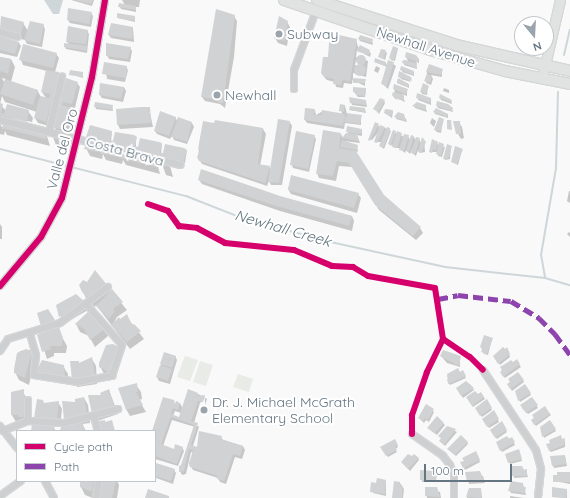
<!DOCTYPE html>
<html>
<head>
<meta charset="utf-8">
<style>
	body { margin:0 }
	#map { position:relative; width:570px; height:498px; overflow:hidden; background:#f9f9f9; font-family:Quicksand,sans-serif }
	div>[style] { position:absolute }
	.green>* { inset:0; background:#e8ebe6 }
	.water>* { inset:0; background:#ced6d9 }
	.shadow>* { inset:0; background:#0003 }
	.stream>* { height:2px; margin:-1px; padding:0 1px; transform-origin:1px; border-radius:1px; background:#ced6d9 }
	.building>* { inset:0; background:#d0d2d3 }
	.round { border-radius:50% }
	.roads { filter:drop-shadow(1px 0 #d5d6d7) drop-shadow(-1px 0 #d5d6d7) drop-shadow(0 1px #d5d6d7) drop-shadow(0 -1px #d5d6d7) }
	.street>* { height:6px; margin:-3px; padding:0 3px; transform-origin:3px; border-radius:3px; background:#cecfd0 }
	.secondary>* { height:9px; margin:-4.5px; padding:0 4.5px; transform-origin:4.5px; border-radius:4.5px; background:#e1e2e2 }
	.primary>* { height:10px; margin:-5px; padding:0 5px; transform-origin:5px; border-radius:5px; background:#e1e2e2 }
	.quiet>* { height:5px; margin-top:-2.5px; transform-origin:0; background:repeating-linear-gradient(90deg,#8e44ad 0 10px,transparent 0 15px) }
	.cycleway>* { height:6px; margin:-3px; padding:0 3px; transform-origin:3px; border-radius:3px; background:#d6006c }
	.dots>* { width:11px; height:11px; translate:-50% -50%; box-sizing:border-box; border:2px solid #fff; border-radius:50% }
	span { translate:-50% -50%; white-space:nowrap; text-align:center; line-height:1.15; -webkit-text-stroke:4px #fff; paint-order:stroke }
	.poi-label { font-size:14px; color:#657683 }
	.left { translate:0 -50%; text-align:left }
	.street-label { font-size:14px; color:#657683 }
	.water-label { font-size:15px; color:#60757c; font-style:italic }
	.legend { position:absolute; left:16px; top:430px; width:140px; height:52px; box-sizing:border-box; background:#fff; border:1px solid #c1c8cd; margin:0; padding:5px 7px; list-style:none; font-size:12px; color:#657683 }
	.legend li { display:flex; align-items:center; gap:8px; height:20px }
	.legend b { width:20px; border:1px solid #c1c8cd }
	.north { position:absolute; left:514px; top:16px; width:40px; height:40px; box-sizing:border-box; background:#fff; border:1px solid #c1c8cd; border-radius:50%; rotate:162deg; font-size:11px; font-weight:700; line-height:16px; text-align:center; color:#657683 }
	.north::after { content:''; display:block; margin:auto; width:14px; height:18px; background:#99a4ac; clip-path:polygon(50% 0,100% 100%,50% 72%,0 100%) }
	.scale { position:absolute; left:424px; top:464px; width:88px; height:18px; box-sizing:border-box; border:2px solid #657683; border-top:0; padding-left:5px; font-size:12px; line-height:14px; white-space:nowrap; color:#657683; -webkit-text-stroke:3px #fff; paint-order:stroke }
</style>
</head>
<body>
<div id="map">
	<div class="green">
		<i style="clip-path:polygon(185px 356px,198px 360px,190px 381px,177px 377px)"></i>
		<i style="clip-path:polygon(200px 361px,213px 365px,206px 386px,193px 382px)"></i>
		<i style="clip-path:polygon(238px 374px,253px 379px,249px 392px,233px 387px)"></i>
	</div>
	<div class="water">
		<i style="clip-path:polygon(44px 0,63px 0,59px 14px,53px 14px)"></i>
	</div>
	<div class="shadow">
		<i style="clip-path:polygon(71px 0,94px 0,92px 6px)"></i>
		<i style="clip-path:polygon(122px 0,140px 0,139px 7px,136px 7px,136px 12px,121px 9px,120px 7px,125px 5px)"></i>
		<i style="clip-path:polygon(91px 13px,93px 16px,91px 27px,70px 23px,68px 20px)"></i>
		<i style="clip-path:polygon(234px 16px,237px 21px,234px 57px,225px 108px,220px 104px,205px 101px,202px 97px)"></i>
		<i style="clip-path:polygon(135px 17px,135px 22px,118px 18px)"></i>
		<i style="clip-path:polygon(2px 18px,23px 23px,28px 31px,43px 25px,45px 29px,42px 47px,27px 44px,25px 40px,3px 35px,0 31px)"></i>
		<i style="clip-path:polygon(287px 22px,290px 27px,287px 46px,278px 43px,275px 38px)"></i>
		<i style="clip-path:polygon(133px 28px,134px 42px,111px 38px,109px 35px)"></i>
		<i style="clip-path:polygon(87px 31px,89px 34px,87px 53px,66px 49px,65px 47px,69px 44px,67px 42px)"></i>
		<i style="clip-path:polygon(evenodd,340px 36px,356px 40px,358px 47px,371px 53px,370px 57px,357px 50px,356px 57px,368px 61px,367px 70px,366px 77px,353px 73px,353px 79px,365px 80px,365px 86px,352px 80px,352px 84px,344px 83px,343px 88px,336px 87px,335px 82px,327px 80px,324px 77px,332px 39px,340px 36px,356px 60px,364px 66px,364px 68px,355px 65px,356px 60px)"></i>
		<i style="clip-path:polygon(0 39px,19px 43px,21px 46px,17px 57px,0 53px)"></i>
		<i style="clip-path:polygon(359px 39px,372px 40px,373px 45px,360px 41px)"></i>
		<i style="clip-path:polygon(130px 48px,132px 51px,130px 62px,109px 59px,107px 55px)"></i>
		<i style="clip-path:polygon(398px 48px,395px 61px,391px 60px,390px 58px)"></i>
		<i style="clip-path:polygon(382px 50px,387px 53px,385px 60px,379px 57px)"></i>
		<i style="clip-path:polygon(evenodd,56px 54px,59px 58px,55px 72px,61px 78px,49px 126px,38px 123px,35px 118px,37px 112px,5px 102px,2px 96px,0 104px,6px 111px,28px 111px,33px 118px,32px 122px,9px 117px,32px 124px,31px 129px,0 121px,0 57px,11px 59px,15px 67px,11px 82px,37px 90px,41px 97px,46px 98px,42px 92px,47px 71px,23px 65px,21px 60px,56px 54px,2px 78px,6px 79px,5px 84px,2px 78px)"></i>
		<i style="clip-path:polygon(406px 57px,419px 59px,419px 63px,416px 62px,417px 69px,404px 65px,405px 60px,408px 61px)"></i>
		<i style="clip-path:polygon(389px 61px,396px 66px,388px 89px,382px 83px,387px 67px,375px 62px,386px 63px,387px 66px)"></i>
		<i style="clip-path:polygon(105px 63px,126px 67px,128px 70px,125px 82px,107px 79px)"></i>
		<i style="clip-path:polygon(376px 66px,380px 68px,378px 73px,374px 71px)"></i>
		<i style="clip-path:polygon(402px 67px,414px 72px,414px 76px,402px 72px,411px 82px,401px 79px,400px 76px,403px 73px,401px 69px)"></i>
		<i style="clip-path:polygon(442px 70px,442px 77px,431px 75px,433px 79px,431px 85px,426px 83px,427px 72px)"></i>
		<i style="clip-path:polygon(83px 73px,83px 78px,70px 74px)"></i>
		<i style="clip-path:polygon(67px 79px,77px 83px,80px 87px,75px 108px,70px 107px,73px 113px,68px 134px,57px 133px,55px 128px)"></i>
		<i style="clip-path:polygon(398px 79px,409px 85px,409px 88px,397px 83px)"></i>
		<i style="clip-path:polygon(395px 86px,407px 90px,407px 96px,402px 94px,405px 102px,394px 97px)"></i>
		<i style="clip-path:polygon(428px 86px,427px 95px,422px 94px,421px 92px)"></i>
		<i style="clip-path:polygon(124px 87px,126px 91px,123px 102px,102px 98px,100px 95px)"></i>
		<i style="clip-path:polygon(444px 88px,449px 90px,449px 93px,443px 91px)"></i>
		<i style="clip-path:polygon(366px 89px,365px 97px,358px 97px,354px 92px)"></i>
		<i style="clip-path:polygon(418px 95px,431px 99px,431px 105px,418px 100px)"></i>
		<i style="clip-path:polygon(350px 98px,366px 101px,367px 107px,352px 105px)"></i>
		<i style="clip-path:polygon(440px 98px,451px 100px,452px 104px,441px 100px)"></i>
		<i style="clip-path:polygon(384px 101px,385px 103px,379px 114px,375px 109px)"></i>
		<i style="clip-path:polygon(414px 104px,425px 106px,427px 112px,415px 108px)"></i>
		<i style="clip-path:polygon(341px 105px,345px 106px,347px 114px,361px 116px,361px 125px,345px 123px,344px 129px,307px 123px,305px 120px,315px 110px,316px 115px,323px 111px,342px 115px)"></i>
		<i style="clip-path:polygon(95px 106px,112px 106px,113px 111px,96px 109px)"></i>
		<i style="clip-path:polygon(437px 106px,452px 109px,453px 112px,438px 108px)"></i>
		<i style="clip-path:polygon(149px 108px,153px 127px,120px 129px,118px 125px)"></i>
		<i style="clip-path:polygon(365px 109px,366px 113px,350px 110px)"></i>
		<i style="clip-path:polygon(393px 111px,392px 118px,385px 113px)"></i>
		<i style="clip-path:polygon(434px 112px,448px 114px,448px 118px,435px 114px)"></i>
		<i style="clip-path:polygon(398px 114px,406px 119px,407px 122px,396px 119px)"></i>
		<i style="clip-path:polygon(175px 117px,178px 122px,179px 119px,192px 123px,194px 127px,187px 144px,174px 140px,172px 135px,170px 139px,157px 134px,155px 131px)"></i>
		<i style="clip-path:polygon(432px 118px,436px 121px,434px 127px,430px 123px)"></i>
		<i style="clip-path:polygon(443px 119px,441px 133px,437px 132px,435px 130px)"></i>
		<i style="clip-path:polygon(216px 121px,263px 129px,266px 134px,260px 166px,269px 167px,271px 170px,290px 122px,292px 126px,282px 185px,271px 185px,269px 181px,267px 186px,202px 164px,198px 157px,199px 149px)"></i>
		<i style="clip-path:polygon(456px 123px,459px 123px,462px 127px,464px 138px,461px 139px,458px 134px)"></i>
		<i style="clip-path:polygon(0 124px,3px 129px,4px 125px,47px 136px,50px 146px,7px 135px,5px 131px,4px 135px,0 134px)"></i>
		<i style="clip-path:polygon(378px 125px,380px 128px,381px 126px,391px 131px,384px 149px,380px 146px,382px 142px,375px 142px,380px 130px,372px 140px,369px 139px)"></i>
		<i style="clip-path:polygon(362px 130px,362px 136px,357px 135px,360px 143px,344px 141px,357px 146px,358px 152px,355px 151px,383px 196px,420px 228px,423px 233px,416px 240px,379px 210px,353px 167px,339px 166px,336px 181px,319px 178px,317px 173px,341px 134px,343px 138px,349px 134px,347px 131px)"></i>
		<i style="clip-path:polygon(112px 132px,111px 141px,136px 138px,136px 148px,162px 144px,161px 154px,187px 150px,185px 163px,87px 137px)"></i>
		<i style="clip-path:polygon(395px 132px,397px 135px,398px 133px,404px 137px,408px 136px,410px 140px,414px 137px,416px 141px,419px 139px,421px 143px,424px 139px,425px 152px,420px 153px,418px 150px,416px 156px,412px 153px,414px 146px,410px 154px,406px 150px,405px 153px,399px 148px,395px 148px,392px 145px,390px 146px)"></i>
		<i style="clip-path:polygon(314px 136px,316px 139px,309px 172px,293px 168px,292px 165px)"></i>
		<i style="clip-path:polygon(53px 137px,58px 138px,62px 149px,57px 148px)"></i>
		<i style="clip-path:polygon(437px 143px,439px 146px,445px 147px,442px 157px,438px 156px,438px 152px,430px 152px)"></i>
		<i style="clip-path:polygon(451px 146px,450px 159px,445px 160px,444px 158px)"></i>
		<i style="clip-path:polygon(456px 147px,462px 150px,458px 165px,452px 162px)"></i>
		<i style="clip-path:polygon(86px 148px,98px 148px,102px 154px,103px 149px,119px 154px,122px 158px,157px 163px,160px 174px,126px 165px,123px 160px,122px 164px,106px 160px,103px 154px,102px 159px,90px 156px)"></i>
		<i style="clip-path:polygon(162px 164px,170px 166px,173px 177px,166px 175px)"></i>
		<i style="clip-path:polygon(292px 176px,358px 194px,361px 198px,357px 213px,291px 194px,288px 189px)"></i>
		<i style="clip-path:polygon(199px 180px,280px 197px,352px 216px,354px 221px,352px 231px,280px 211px,202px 184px)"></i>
		<i style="clip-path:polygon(569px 191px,570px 191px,570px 203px,567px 201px)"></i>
		<i style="clip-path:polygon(0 224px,2px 227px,2px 239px,0 239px)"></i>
		<i style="clip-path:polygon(569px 232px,570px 233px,570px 237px,567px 234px)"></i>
		<i style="clip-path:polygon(95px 271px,127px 310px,117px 317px,113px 324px,126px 316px,144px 339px,130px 349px,96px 305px,95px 307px,87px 300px,83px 292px)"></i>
		<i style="clip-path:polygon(76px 295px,88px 310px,64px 324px,57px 306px)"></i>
		<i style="clip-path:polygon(47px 310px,67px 346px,66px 353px,54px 353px,54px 356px,47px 359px,39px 334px,46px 332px,42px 325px)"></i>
		<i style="clip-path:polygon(76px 324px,104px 329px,108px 336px,95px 347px,89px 336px,80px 332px)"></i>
		<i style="clip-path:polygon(492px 339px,488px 355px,484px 354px,481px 347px)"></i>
		<i style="clip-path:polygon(106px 346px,118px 346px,122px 353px,115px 379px,104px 374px,100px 366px)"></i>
		<i style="clip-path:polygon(31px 350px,35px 358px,29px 385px,19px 380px,15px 372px,20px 351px)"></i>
		<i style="clip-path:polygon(508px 350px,510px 357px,500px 365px,494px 356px)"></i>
		<i style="clip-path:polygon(165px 353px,175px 356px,177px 360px,170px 384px,159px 381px,157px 377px)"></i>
		<i style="clip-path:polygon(441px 356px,460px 357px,460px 367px,447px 363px)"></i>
		<i style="clip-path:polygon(92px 359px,96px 366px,97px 384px,77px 387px,73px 380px,79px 364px)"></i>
		<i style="clip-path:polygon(517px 361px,521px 367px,505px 378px,501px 372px)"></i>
		<i style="clip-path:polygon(63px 366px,68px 374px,67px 384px,43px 380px,38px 372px)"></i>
		<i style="clip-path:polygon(463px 372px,466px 378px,450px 385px,447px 380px)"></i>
		<i style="clip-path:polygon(523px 380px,524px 382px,512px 391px,508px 384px)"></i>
		<i style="clip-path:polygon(470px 384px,474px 390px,463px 398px,457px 388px)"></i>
		<i style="clip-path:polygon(136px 385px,141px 392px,142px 399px,139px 400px,146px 412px,130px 416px,126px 409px)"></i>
		<i style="clip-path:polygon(525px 386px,531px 395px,520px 402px,516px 392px)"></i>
		<i style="clip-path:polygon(109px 390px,118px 414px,97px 421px,90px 396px,97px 397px)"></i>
		<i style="clip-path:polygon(23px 392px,27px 399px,28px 424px,16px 422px,12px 415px)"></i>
		<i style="clip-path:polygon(481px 393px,485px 399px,473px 407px,467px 398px)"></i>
		<i style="clip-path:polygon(evenodd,198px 394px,207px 399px,205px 405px,205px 398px,200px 403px,194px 423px,199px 427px,193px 446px,198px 448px,221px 437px,223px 440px,243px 446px,245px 450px,242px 459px,235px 457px,226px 484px,220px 482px,218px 478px,193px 470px,189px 463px,193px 453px,191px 452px,186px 474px,182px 475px,180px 471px,195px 427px,172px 420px,163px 446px,175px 450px,182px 447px,184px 451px,178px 466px,155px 459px,157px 444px,153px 431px,164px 398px,175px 405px,180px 403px,183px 409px,198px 394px,175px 411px,181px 413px,180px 418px,173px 416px,175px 411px)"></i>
		<i style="clip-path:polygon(84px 398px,88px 405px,90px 423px,82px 424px,86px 431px,61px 431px,70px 427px,65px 419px,63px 402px,76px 403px)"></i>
		<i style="clip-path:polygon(532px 398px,538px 408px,528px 414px,522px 408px)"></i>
		<i style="clip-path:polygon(487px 401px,492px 410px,482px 417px,476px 408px)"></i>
		<i style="clip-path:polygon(50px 402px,58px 402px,62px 409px,60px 427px,53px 426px,56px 431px,32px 431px,47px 427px,39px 425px,35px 418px,44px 404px,50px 404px)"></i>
		<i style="clip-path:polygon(426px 405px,434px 412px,429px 422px,426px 420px,424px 423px,419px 418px)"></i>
		<i style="clip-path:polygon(545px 408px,551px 415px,536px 426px,532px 420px)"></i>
		<i style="clip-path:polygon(494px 412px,499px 422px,489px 428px,483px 419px)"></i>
		<i style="clip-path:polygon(437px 418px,445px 425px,437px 435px,430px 430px)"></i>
		<i style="clip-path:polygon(550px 422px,556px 431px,544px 438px,541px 427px)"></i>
		<i style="clip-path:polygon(502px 423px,507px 432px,497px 439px,491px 430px)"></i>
		<i style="clip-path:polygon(447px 427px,457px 432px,445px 446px,440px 441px)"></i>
		<i style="clip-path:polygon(511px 438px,515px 445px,502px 452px,497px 442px)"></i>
		<i style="clip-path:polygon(562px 440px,565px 441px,565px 447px,551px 452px,549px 450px)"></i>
		<i style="clip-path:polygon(395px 441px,398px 447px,395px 449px,397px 452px,388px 457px,382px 448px)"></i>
		<i style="clip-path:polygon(467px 442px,468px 444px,456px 456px,450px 451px)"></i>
		<i style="clip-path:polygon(519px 450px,522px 461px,510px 464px,509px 462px)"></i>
		<i style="clip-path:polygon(476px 453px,480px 462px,465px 470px,462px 463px)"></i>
		<i style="clip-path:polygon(565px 456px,567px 466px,554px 468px,553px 466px)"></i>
		<i style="clip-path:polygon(418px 458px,419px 460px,410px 471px,402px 462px)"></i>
		<i style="clip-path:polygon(157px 464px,174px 470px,176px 473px,173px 484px,156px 478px)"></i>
		<i style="clip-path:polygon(512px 467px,526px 470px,528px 477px,514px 478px)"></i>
		<i style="clip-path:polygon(421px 471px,432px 472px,437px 482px,422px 482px)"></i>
		<i style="clip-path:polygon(466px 473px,483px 476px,485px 483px,469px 484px)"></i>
		<i style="clip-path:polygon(570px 474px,570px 484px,554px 481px)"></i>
		<i style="clip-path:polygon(82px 481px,98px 481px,93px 498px,85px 495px,81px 487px)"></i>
		<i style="clip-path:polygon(103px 481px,117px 481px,119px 485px,117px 498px,100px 498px)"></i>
		<i style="clip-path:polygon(386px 481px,386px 496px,373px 493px,377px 484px)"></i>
		<i style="clip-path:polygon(400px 483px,404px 489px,403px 498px,393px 498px)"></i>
		<i style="clip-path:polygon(523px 484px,526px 495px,511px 493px,510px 491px)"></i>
		<i style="clip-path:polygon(426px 488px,440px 492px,441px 498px,427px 498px)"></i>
		<i style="clip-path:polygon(470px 489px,481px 489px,482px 498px,467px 498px)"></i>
		<i style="clip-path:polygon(567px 490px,567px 498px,553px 497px)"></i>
		<i style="clip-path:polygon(510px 496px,524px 498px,510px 498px)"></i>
	</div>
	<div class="stream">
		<i style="left:564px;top:55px;width:26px;rotate:-77deg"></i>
		<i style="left:0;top:149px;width:192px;rotate:14.2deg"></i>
		<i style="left:186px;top:196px;width:66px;rotate:21.5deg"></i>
		<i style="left:247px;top:220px;width:91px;rotate:14.6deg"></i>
		<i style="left:335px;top:243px;width:113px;rotate:12.3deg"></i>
		<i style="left:445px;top:267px;width:101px;rotate:6.3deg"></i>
		<i style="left:545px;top:278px;width:26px;rotate:16deg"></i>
		<i style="left:545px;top:277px;width:22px;rotate:-100deg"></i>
		<i style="left:541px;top:255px;width:88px;rotate:-80.2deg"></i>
		<i style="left:556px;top:168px;width:76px;rotate:-88.5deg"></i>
	</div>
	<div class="building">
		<i style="clip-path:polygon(74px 0,93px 0,91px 4px)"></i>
		<i style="clip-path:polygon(119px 3px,136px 6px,136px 10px,118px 7px)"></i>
		<i style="clip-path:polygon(68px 8px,92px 12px,89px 24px,67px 20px)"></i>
		<i style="clip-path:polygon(216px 9px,235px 15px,223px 103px,218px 103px,219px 100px,201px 97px)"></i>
		<i style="clip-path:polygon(117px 13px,135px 16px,135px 21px,117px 18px)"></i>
		<i style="clip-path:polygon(1px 16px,24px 22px,21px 34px,0 30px)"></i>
		<i style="clip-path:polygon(279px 16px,288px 21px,285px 41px,274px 38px)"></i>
		<i style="clip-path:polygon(30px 21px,44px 24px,40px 44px,24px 40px)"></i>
		<i style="clip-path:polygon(111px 23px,133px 27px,132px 39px,108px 35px)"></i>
		<i style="clip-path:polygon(68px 26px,88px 30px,86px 44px,66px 42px)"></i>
		<i style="clip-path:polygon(339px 35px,357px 39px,350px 81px,342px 80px,341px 85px,333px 84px,334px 79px,324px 77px,321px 73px,323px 57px,328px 57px,329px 43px,335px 36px)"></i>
		<i style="clip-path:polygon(360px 35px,373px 39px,372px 43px,358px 39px)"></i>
		<i style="clip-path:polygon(0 36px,19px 42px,15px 54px,0 50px)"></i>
		<i style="clip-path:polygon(64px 43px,87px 46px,86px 51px,64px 47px)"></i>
		<i style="clip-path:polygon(106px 43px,131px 47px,128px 59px,106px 56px)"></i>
		<i style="clip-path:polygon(23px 44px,57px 53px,53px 68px,19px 60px)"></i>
		<i style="clip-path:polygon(360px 45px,370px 50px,369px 55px,356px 51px)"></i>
		<i style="clip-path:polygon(393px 46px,398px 48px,394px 60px,389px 58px)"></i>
		<i style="clip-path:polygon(381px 49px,386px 50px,384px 59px,378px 57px)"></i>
		<i style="clip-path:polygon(406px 52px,416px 55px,419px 59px,418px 62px,405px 57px)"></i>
		<i class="round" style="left:356px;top:55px;width:10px;height:10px"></i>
		<i style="clip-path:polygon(0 57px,11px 59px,8px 74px,0 71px)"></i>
		<i style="clip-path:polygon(375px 58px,386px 62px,385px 66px,374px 62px)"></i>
		<i style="clip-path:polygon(388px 60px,394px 62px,387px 86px,381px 84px)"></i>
		<i style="clip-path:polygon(403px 60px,417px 63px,416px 68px,402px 63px)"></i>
		<i style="clip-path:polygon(104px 62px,127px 66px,126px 78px,102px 74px)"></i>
		<i style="clip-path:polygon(429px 64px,443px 69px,441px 75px,426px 72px)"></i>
		<i class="round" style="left:354px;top:64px;width:12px;height:12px"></i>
		<i style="clip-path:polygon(401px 66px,414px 71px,413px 75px,400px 70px)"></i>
		<i style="clip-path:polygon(46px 70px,59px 72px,59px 75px,46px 122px,34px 118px,40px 96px,49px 98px,50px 94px,41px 92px)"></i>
		<i style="clip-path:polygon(70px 70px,83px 72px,83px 77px,69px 75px)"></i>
		<i style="clip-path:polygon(399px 71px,411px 77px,412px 81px,398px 77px)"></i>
		<i style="clip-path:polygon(427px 74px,432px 76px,430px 83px,424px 81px)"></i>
		<i style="clip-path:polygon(66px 78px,78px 82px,72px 104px,63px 102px,62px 105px,71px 108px,66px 130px,54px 128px,53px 125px)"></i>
		<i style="clip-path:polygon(352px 78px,366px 79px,365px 83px,353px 83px)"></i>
		<i style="clip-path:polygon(398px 78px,409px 84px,408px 87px,397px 83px)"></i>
		<i style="clip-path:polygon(5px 79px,38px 90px,33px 105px,0 94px)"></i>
		<i style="clip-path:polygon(100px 83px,124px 87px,121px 99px,99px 95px)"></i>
		<i style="clip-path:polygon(423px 83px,429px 86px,426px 94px,420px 92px)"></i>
		<i style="clip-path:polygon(394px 84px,408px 89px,406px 94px,393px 89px)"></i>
		<i style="clip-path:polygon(353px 87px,366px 88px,365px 96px,356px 95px,356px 92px,353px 92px)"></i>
		<i style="clip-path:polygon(393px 92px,404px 95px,404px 100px,395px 99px,392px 95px)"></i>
		<i style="clip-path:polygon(417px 93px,431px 98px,430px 103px,416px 98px)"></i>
		<i style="clip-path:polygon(440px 94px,452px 100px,451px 102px,439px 98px)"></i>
		<i style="clip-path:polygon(349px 97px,366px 100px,366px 105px,350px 103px)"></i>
		<i style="clip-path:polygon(380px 98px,385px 100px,378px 112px,373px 109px)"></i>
		<i style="clip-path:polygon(437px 101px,448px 104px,453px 108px,452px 111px,436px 106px)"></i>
		<i style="clip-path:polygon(95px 102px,113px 105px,112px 110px,94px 107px)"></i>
		<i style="clip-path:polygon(417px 102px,426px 105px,426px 110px,412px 106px)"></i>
		<i style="clip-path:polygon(0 103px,3px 104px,1px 113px,4px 114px,7px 104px,29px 110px,27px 122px,0 115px)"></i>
		<i style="clip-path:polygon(340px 104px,345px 105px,344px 112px,339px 111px)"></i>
		<i style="clip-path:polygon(350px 106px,365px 108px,365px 112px,349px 110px)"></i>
		<i style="clip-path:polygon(141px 107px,150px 107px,151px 123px,117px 125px,116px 109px)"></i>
		<i style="clip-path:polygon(305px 108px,315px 109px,314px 115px,321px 115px,322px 110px,345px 114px,343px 126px,304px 120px)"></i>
		<i style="clip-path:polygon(436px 108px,448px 114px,447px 117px,433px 112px)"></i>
		<i style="clip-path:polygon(385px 109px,393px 110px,391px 117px,384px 113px)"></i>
		<i style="clip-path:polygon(160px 111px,176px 117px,169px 136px,154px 131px)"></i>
		<i style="clip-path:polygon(398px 112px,404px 114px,406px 121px,394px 117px)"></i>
		<i style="clip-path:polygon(346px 113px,362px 115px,360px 124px,344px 122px,345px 116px,348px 117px)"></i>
		<i style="clip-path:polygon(178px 117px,192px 122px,187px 142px,171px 137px)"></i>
		<i style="clip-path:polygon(439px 117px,444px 119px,441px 131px,434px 130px)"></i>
		<i style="clip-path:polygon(278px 119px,290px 121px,279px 183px,268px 182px)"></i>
		<i style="clip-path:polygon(215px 120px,263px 128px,258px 164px,270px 166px,265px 183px,199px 161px,197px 157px,200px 150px,198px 149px,203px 121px,214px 123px)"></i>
		<i style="clip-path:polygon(447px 120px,451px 120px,452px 130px,447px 129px)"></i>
		<i style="clip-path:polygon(453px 121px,460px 121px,461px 134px,456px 134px)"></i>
		<i style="clip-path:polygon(375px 122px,379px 124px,370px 141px,368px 140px)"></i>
		<i style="clip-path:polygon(3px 124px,47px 135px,46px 139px,2px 128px)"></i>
		<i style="clip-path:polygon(90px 125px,112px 131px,110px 140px,113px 141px,115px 132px,134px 135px,137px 137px,135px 146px,138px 147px,140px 138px,159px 142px,162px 143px,160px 153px,163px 153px,165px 144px,184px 148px,187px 150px,184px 161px,89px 139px,86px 137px)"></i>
		<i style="clip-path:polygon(380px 125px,385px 127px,377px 143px,374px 142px)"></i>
		<i style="clip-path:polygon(347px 126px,362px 129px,361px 134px,346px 132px)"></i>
		<i style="clip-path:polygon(387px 127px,390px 128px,390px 132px,383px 148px,379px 146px)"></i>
		<i style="clip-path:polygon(323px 130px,341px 133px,339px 148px,356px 151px,384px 195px,421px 227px,413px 236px,375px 205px,349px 163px,337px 161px,333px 176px,316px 174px)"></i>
		<i style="clip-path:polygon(393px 130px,396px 131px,391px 145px,388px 144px)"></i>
		<i style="clip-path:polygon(296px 131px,315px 135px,308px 169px,290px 165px)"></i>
		<i style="clip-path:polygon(397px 131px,402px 133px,397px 148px,392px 147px)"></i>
		<i style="clip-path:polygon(346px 133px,357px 134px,359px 141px,342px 138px)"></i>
		<i style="clip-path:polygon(404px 134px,409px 135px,404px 151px,399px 150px)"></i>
		<i style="clip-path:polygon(411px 135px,414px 136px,409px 152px,406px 151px)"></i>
		<i style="clip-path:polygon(416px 137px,420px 138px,415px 154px,411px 153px)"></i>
		<i style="clip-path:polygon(422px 137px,426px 142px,421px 153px,418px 152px)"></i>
		<i style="clip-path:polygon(432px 139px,438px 142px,436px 150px,433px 149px,432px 153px,429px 152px)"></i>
		<i style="clip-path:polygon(342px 140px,358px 145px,357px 150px,340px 147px)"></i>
		<i style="clip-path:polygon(439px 142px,444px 144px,441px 156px,436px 154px)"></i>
		<i style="clip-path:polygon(86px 144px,99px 147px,98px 152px,84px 149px)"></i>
		<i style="clip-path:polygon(447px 144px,452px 146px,449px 157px,446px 159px,443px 159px)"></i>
		<i style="clip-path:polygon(455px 146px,463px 149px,457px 164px,451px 162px)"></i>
		<i style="clip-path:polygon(102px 148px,120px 153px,119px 157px,101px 153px)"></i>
		<i style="clip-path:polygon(122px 153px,157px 162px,156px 167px,121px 158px)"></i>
		<i style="clip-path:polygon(201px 169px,280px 196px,352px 216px,349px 226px,276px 206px,198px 180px)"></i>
		<i style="clip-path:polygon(291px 175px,359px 193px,354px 208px,288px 190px)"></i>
		<i style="clip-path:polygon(95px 270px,107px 285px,90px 300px,82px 292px,79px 285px,83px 280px,87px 282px)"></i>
		<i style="clip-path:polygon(112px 289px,123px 302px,113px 309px,115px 311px,109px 319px,96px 306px)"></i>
		<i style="clip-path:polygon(76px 294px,85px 302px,59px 317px,56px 305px)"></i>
		<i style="clip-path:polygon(48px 309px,55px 320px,41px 326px,37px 313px)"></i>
		<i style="clip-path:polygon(88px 312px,105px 329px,90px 340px,84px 329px,75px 324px)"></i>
		<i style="clip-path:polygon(127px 314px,132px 325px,134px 324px,141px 331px,127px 342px,111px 325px,119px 317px,120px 319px)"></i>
		<i style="clip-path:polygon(59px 327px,63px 338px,62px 346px,50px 346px,51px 349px,42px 352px,37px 335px)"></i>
		<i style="clip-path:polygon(484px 335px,493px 338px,487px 354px,481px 352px,483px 348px,480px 347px)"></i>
		<i style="clip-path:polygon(113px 344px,118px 347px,110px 373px,99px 367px,99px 363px,106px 345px)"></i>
		<i style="clip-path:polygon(503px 347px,505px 349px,507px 347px,510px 354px,498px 364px,493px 356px)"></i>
		<i style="clip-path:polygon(26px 349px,32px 351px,25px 378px,14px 373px,14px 369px,17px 353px)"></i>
		<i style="clip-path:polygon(443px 350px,461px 356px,459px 366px,440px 356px)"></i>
		<i style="clip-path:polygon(164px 352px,176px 356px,174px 362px,162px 358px)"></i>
		<i style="clip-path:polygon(92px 357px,95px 375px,72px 380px,70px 361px,79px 361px,79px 363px)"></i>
		<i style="clip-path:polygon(162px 358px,174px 362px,172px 368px,160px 364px)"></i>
		<i style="clip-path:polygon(517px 359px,520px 364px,503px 377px,500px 372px,502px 370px,500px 367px,511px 360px,513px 362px)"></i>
		<i style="clip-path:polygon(42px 360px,64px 365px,65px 378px,36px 372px)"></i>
		<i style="clip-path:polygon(160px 365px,172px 369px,168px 381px,156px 377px)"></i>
		<i style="clip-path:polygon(458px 368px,460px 372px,463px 370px,466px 376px,448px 384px,447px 374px)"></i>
		<i style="clip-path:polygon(518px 372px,524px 380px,510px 389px,507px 384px,510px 382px,508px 379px)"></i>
		<i style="clip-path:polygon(466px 381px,474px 388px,461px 396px,456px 388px)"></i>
		<i style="clip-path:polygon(137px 383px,138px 392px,136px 392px,143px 405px,126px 410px,118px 388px)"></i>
		<i style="clip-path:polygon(525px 384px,531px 393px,518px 401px,515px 391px)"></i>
		<i style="clip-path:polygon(24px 389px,24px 417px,18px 417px,18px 415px,11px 415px,11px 392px)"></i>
		<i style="clip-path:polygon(109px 389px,114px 406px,92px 414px,88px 395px,101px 395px,100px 393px)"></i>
		<i style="clip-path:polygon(188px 389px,198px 393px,197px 396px,205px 395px,203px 402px,198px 401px,191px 421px,198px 423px,191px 445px,197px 447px,199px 431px,222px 436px,221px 439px,243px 446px,240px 456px,233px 454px,224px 481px,217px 479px,218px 476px,190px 467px,189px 464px,193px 450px,189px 449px,184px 471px,179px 472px,179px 466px,181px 465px,194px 425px,171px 417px,161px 444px,174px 449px,175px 444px,183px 447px,177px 464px,155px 456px,156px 443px,160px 442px,155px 441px,155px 431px,152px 431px,163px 397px,174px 400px,175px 404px,176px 401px,180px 403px,178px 410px,173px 408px,171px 414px,179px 417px)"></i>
		<i style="clip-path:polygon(475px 391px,478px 394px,481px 392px,484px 397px,472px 406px,466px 397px)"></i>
		<i style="clip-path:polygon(84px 397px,87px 414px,64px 419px,62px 401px,75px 402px,75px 399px)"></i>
		<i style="clip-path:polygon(532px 397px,538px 405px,526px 413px,520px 405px)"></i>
		<i style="clip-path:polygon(37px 399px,43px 400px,44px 403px,59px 401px,57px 419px,34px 418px)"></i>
		<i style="clip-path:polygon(487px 399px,492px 408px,480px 416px,475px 408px)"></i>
		<i style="clip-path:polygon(426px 404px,434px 409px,428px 420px,425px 418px,423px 421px,418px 418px)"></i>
		<i style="clip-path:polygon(545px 406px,550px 414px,534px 425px,531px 420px,534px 418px,532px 415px)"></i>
		<i style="clip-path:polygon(494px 410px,499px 419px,487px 427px,482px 419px)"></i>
		<i style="clip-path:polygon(437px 416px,444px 423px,435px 433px,427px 428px)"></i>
		<i style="clip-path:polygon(105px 420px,105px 422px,112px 420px,115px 431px,101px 431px,99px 421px)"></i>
		<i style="clip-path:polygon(550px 420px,556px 429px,542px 437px,540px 427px)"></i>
		<i style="clip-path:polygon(502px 421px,507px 430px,495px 438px,490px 430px)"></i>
		<i style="clip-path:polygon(83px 423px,84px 431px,60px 431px,61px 427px)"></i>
		<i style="clip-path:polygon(32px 425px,54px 426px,55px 431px,31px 431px)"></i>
		<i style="clip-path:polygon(447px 426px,456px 429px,444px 445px,439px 441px,441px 438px,438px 436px)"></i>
		<i style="clip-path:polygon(461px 435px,468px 442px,455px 455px,447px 449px)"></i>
		<i style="clip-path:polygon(561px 435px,562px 439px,565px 438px,564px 445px,549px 451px,546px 444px,550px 443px,549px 440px)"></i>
		<i style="clip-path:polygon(507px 436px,509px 439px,512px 437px,515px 442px,500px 451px,496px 442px)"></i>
		<i style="clip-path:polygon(395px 439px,398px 445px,395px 446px,397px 450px,386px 456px,380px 447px)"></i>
		<i style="clip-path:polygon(519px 449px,522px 459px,508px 463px,505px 454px)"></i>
		<i style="clip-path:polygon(476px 451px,480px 460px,463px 468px,460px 462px,464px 461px,462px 458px)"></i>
		<i style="clip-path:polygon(408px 454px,412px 456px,414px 454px,419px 458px,408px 469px,401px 462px)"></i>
		<i style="clip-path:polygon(565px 455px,566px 464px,552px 466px,550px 456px)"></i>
		<i style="clip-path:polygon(156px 463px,175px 469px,171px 481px,155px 476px)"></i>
		<i style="clip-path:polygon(511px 466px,522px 466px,524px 470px,527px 469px,527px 476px,512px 476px)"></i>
		<i style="clip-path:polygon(420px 470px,433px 471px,433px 474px,437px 475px,436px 481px,420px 480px)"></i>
		<i style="clip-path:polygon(480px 471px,484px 481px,467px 482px,465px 472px)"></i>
		<i style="clip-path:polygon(557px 472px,570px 472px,570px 482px,553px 482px,553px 475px,557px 475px)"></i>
		<i style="clip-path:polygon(377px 478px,386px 480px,385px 494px,370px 492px,371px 482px,376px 483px)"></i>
		<i style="clip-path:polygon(80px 481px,94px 481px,92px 492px,80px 487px)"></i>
		<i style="clip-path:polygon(101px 481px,116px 481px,112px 498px,99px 498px)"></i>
		<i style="clip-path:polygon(394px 481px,400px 482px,400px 486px,403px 486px,402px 498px,392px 498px)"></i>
		<i style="clip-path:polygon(511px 481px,523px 483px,523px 487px,526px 487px,525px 493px,508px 491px)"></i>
		<i style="clip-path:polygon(425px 487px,437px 487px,440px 497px,425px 496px)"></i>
		<i style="clip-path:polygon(552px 487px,567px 489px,566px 498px,552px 497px)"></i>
		<i style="clip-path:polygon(469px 488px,481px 488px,481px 498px,466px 497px)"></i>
		<i style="clip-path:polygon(148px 489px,169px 496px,169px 498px,145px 498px)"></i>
	</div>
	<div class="roads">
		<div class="street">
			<i style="left:0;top:32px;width:18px;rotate:16deg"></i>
			<i style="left:294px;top:89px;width:19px;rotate:-90deg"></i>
			<i style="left:294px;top:70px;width:63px;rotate:-69.6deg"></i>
			<i style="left:0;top:120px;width:186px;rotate:14deg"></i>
			<i style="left:49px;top:132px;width:57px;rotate:-76.7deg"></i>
			<i style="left:0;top:286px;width:64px;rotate:-50.1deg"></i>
			<i style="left:41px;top:237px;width:44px;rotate:-61.7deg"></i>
			<i style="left:62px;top:198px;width:125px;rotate:-76.1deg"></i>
			<i style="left:92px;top:77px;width:78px;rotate:-80.4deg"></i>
			<i style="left:30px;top:334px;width:22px;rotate:74deg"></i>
			<i style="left:36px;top:355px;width:20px;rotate:96deg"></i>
			<i style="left:34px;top:375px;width:44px;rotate:9.2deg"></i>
			<i style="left:77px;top:382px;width:36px;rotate:-10deg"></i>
			<i style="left:112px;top:376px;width:33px;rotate:-72deg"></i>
			<i style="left:122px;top:345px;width:53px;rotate:-131.2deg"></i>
			<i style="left:0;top:351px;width:14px;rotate:-56deg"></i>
			<i style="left:8px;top:339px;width:54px;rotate:-17.1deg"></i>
			<i style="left:60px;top:323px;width:60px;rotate:-36.9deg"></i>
			<i style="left:483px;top:370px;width:96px;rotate:56.5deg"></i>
			<i style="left:536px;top:450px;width:20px;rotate:75deg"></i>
			<i style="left:541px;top:469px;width:29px;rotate:96deg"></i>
			<i style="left:94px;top:417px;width:15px;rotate:74deg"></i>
			<i style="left:28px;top:421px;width:21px;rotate:-90deg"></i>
			<i style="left:0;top:426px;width:28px;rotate:52deg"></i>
			<i style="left:3px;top:431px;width:27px;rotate:-22deg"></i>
			<i style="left:28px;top:421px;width:36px;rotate:3deg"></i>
			<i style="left:64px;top:423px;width:56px;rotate:-14.5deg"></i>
			<i style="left:412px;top:434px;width:38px;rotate:35deg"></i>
			<i style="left:443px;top:456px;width:11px;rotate:52deg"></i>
			<i style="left:450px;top:465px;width:11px;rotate:68deg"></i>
			<i style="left:454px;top:475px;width:23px;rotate:90deg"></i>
			<i style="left:45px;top:481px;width:19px;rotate:62deg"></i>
			<i style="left:0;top:496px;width:26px;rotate:-36deg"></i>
			<i style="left:96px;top:498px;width:17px;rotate:-80deg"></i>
		</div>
		<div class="secondary">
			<i style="left:542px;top:78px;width:80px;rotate:-77deg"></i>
		</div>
		<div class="primary">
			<i style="left:284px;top:0;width:154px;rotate:18.9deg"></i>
			<i style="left:430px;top:50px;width:78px;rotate:15.6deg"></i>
			<i style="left:505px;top:71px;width:66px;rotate:11.3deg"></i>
			<i style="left:317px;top:0;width:146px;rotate:17.9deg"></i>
			<i style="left:456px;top:45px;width:117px;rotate:12.8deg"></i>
		</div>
	</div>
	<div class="quiet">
		<i style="left:438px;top:299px;width:20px;rotate:-11deg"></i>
		<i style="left:458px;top:295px;width:53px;rotate:6.5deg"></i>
		<i style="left:511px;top:301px;width:33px;rotate:31deg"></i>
		<i style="left:539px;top:318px;width:23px;rotate:45deg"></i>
		<i style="left:555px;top:334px;width:26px;rotate:54deg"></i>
	</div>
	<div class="cycleway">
		<i style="left:148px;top:204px;width:21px;rotate:19deg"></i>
		<i style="left:168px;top:211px;width:19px;rotate:54deg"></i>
		<i style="left:179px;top:226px;width:18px;rotate:6deg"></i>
		<i style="left:197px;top:228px;width:32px;rotate:28deg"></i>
		<i style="left:225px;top:243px;width:69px;rotate:5.8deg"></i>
		<i style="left:294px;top:250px;width:41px;rotate:22.8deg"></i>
		<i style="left:332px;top:266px;width:21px;rotate:3deg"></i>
		<i style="left:353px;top:267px;width:17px;rotate:31deg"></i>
		<i style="left:368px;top:276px;width:68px;rotate:10.2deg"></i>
		<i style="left:435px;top:288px;width:52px;rotate:81.1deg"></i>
		<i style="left:443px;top:339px;width:37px;rotate:116deg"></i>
		<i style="left:427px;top:372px;width:46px;rotate:109.2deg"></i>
		<i style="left:412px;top:415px;width:19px;rotate:90deg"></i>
		<i style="left:0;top:286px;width:64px;rotate:-50.1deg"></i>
		<i style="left:41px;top:237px;width:44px;rotate:-61.7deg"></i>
		<i style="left:62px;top:198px;width:125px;rotate:-76.1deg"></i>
		<i style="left:92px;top:77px;width:78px;rotate:-80.4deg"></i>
		<i style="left:443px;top:339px;width:32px;rotate:34deg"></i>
		<i style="left:470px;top:357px;width:18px;rotate:45deg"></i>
	</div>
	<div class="dots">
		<i style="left:279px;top:34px;background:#99a4ac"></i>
		<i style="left:217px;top:95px;background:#99a4ac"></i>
		<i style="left:204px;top:410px;background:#99a4ac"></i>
	</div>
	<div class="poi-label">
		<span class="left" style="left:287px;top:34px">Subway</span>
		<span class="left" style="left:225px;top:95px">Newhall</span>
		<span class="left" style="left:212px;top:410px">Dr. J. Michael McGrath<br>Elementary School</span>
	</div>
	<div class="street-label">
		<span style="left:426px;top:47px;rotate:18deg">Newhall Avenue</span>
		<span style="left:62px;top:149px;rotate:-75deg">Valle del Oro</span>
		<span style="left:125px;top:151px;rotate:15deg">Costa Brava</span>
	</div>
	<div class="water-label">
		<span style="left:283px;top:228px;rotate:16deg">Newhall Creek</span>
	</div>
	<ul class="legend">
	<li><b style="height:5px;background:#d6006c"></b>Cycle path</li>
	<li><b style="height:5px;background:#8e44ad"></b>Path</li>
	</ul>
	<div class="north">N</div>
	<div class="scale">100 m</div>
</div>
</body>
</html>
